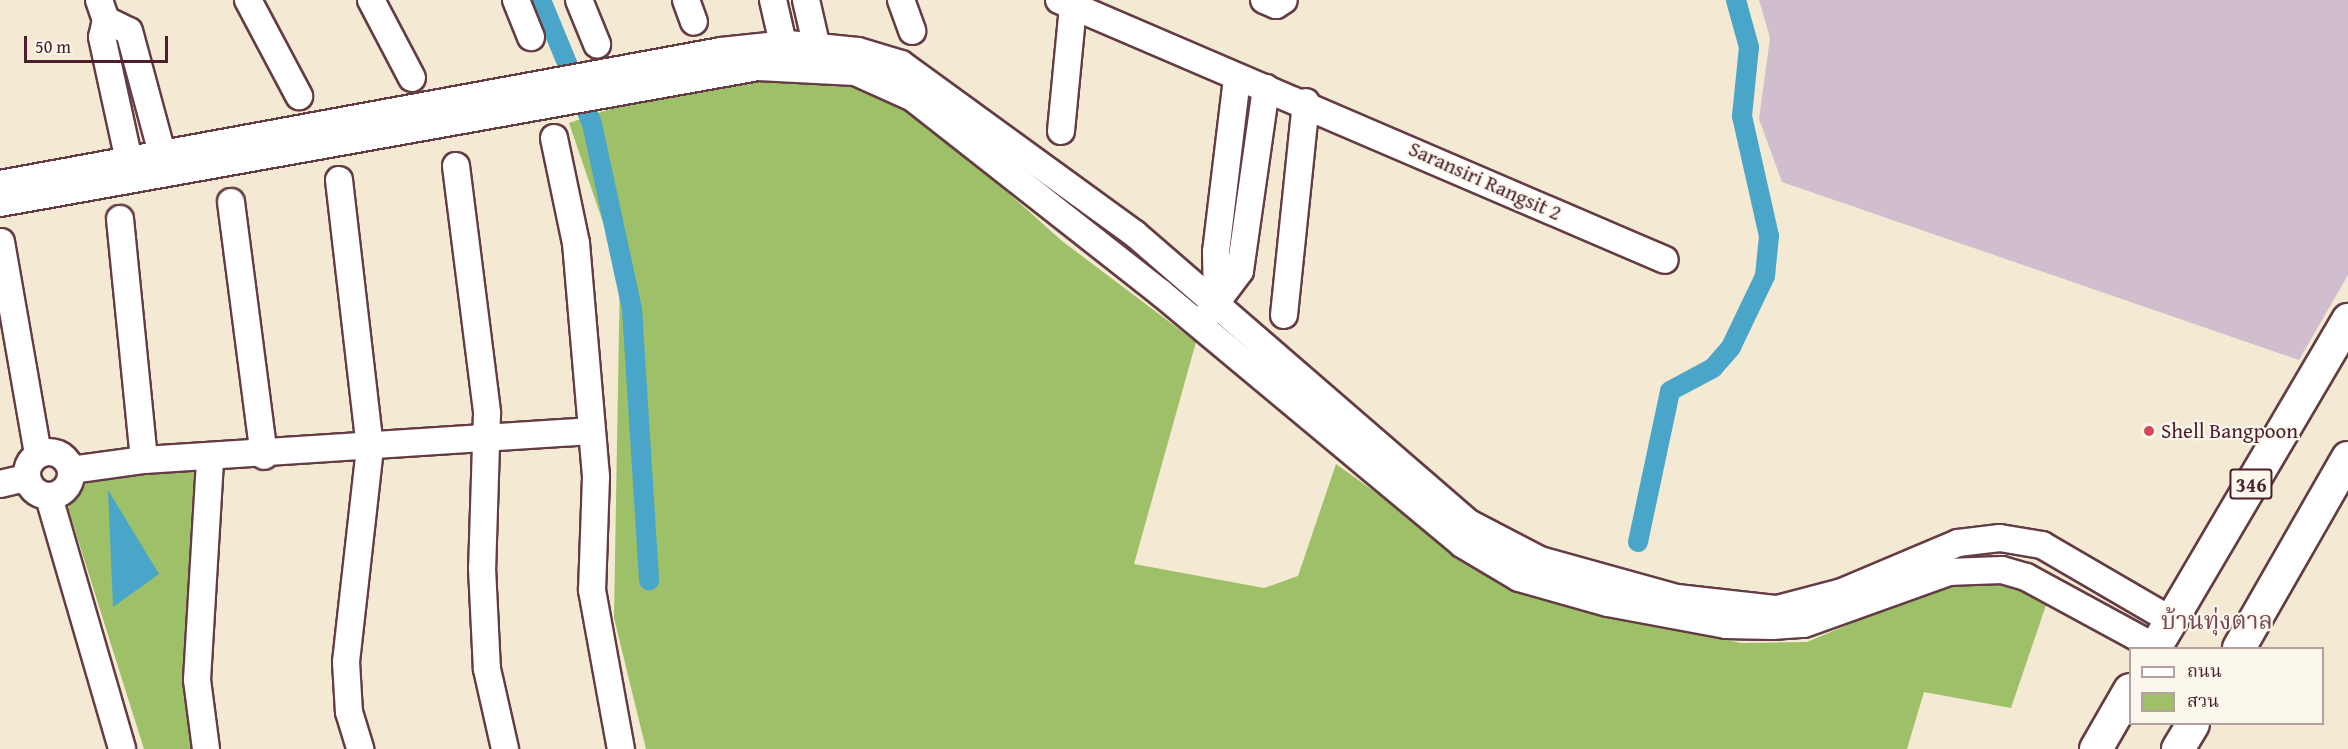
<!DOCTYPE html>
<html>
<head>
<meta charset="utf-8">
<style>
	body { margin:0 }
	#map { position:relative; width:2348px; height:749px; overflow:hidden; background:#f4e9d2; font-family:"Gentium Book Plus","Noto Serif Thai",serif }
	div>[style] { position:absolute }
	.industrial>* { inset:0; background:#d0bdcd }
	.green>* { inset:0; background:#9dc069 }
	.water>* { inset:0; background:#4aa6c8 }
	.canal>* { height:20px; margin:-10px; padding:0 10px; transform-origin:10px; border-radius:10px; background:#4aa6c8 }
	.roads { filter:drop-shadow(2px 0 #643d44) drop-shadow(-2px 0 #643d44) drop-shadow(0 2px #643d44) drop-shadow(0 -2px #643d44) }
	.minor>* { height:26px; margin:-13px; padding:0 13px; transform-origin:13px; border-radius:13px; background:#fff }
	.minor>.ring { margin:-13px; padding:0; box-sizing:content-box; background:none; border:26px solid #fff; border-radius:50% }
	.major>* { height:32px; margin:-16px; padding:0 16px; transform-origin:16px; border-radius:16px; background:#fff }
	.dots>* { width:16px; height:16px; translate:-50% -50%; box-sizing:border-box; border:3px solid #fbf7ec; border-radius:50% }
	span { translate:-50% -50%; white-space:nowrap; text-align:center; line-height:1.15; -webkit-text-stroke:4.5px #fbf7ec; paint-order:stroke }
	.shield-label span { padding:2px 4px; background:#fbf7ec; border:2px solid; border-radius:4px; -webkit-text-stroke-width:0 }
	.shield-label { font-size:20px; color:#4a1f2b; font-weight:700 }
	.street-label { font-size:21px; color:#4a1f2b }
	.poi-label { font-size:21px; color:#4a1f2b }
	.left { translate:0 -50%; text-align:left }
	.quarter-label { font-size:24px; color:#774757 }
	.legend { position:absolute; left:2129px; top:647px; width:195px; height:78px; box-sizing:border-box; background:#fbf7ec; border:2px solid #b4a19f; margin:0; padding:8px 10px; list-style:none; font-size:18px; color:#4a1f2b }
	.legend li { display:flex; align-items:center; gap:12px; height:30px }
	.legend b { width:30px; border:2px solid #b4a19f }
	.scale { position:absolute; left:24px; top:36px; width:144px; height:27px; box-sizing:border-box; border:3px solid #4a1f2b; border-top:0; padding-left:8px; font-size:18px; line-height:21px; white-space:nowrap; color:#4a1f2b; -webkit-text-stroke:4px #fbf7ec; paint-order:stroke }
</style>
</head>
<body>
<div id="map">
	<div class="industrial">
		<i style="clip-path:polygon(1759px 0,2348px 0,2348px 275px,2299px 360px,1782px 182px,1759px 119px,1770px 38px)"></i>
	</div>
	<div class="green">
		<i style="clip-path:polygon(777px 78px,850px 81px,910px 105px,1062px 241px,1196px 342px,1134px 564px,1264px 588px,1298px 576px,1336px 464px,1515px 592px,1741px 643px,1807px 642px,1928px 591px,1993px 577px,2047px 602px,2011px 708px,1924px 692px,1907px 749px,646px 749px,614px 618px,620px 272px,569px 123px,642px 98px)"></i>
		<i style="clip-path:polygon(199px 467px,196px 749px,144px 749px,68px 508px,88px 481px)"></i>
	</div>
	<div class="water">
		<i style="clip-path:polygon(108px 490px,159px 574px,113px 607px,113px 606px)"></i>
	</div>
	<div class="canal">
		<i style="left:541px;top:0;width:134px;rotate:67.6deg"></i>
		<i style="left:592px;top:124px;width:189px;rotate:77.8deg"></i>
		<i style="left:632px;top:309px;width:272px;rotate:86.4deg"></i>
		<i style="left:1638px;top:542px;width:154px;rotate:-78deg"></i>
		<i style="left:1670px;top:391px;width:49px;rotate:-28.1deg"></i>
		<i style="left:1713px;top:368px;width:28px;rotate:-49deg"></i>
		<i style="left:1731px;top:347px;width:79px;rotate:-64.4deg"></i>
		<i style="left:1765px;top:276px;width:40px;rotate:-84.3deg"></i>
		<i style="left:1769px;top:236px;width:123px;rotate:-102.7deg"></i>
		<i style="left:1742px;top:116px;width:69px;rotate:-84.2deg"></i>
		<i style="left:1749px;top:47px;width:49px;rotate:-105.5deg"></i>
	</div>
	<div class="roads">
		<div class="minor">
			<i style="left:99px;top:0;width:21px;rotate:71deg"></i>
			<i style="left:106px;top:20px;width:17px;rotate:103deg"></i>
			<i style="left:102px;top:37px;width:141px;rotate:77.7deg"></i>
			<i style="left:248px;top:0;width:109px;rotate:62deg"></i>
			<i style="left:371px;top:0;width:88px;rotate:62.3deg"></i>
			<i style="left:516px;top:0;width:40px;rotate:68deg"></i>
			<i style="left:579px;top:0;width:48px;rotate:67.8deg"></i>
			<i style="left:686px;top:0;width:23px;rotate:70deg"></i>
			<i style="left:773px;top:0;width:63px;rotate:77.1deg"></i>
			<i style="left:806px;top:0;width:63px;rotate:77.1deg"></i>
			<i style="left:901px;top:0;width:33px;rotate:70deg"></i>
			<i style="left:1059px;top:0;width:659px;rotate:23.22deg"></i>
			<i style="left:1264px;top:0;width:13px;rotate:23deg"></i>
			<i style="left:1276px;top:5px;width:9px;rotate:-32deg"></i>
			<i style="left:106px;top:20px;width:25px;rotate:26deg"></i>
			<i style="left:129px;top:31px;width:142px;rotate:74.9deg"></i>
			<i style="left:1061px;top:131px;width:126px;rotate:-84.5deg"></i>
			<i style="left:554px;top:138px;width:107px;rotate:78.2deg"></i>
			<i style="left:576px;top:243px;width:235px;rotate:85.1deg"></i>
			<i style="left:596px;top:477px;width:113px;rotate:92deg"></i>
			<i style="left:592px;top:590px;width:162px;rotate:79.7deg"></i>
			<i style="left:456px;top:166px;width:249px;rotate:82.8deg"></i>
			<i style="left:487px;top:413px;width:155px;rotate:91.8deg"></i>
			<i style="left:482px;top:568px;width:101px;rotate:87.2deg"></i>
			<i style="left:487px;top:669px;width:82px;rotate:77.3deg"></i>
			<i style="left:339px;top:180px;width:270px;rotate:83.4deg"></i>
			<i style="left:370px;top:448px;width:215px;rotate:96.4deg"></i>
			<i style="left:346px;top:662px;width:50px;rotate:86.6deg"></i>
			<i style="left:349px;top:712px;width:39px;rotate:73deg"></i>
			<i style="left:0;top:184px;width:733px;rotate:-10.45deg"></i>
			<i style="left:721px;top:51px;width:67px;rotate:-6deg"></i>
			<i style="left:788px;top:44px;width:70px;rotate:5.7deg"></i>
			<i style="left:858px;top:51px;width:45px;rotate:16.8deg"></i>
			<i style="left:901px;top:64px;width:289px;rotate:36deg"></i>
			<i style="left:1135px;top:234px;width:442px;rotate:40.9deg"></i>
			<i style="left:1469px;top:523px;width:80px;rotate:27.5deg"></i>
			<i style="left:1540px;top:560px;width:142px;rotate:15.5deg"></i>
			<i style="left:1677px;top:598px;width:101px;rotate:6.3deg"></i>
			<i style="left:1777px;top:609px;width:67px;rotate:-14.7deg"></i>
			<i style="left:1842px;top:592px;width:126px;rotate:-22.9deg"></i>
			<i style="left:1958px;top:543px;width:42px;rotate:-6.8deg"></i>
			<i style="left:2000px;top:538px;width:43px;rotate:9.5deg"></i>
			<i style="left:2042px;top:545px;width:149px;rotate:30.2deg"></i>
			<i style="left:231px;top:202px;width:256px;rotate:82.6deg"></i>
			<i style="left:0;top:203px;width:770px;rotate:-10.17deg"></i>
			<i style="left:758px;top:67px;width:97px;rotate:3deg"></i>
			<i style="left:855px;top:72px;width:64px;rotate:24.1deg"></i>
			<i style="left:913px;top:98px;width:315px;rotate:38.2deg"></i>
			<i style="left:1161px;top:293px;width:392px;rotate:39.8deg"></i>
			<i style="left:1462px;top:544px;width:66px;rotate:30.8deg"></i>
			<i style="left:1519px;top:578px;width:92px;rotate:15.7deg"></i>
			<i style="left:1608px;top:603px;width:120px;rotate:10.6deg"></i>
			<i style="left:1726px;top:625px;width:46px;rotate:1.2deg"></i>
			<i style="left:1772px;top:626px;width:32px;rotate:-4deg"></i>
			<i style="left:1804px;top:624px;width:154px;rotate:-19.7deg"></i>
			<i style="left:1949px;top:572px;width:53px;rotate:-2.2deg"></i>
			<i style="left:2002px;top:570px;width:25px;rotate:16deg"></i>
			<i style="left:2026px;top:577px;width:147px;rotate:28.5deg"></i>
			<i style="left:120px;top:219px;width:242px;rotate:84.3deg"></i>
			<i style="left:1px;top:242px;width:216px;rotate:80.1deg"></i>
			<i style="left:1217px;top:303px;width:51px;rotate:-91.1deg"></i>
			<i style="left:1216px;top:252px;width:175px;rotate:-83.1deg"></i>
			<i style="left:1207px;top:315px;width:55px;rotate:-53.1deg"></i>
			<i style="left:1240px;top:271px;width:185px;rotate:-81.9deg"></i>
			<i style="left:1284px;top:315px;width:214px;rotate:-84.1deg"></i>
			<i class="ring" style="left:27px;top:452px;width:18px;height:18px"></i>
			<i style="left:71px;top:470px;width:74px;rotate:-7.8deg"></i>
			<i style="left:144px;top:460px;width:448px;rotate:-3.7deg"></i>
			<i style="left:0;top:484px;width:28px;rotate:-13deg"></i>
			<i style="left:49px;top:497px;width:262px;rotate:73.8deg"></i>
			<i style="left:206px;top:749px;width:70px;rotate:-97.4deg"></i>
			<i style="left:197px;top:680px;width:222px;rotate:-86.6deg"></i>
		</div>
		<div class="major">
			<i style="left:2155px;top:648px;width:381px;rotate:-59.5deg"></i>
			<i style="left:2239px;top:648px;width:219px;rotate:-60.2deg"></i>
			<i style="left:2096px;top:749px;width:68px;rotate:-60deg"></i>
			<i style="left:2178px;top:749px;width:29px;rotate:-59deg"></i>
		</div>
	</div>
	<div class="dots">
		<i style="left:2149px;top:431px;background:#d1495b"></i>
	</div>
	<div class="shield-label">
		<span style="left:2251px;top:484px">346</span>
	</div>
	<div class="street-label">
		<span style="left:1485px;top:181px;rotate:24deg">Saransiri Rangsit 2</span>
	</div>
	<div class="poi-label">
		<span class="left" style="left:2161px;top:431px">Shell Bangpoon</span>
	</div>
	<div class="quarter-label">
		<span style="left:2217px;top:621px">บ้านทุ่งตาล</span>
	</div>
	<ul class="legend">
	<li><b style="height:8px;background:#fff"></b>ถนน</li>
	<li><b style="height:16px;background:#9dc069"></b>สวน</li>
	</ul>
	<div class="scale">50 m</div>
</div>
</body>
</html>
